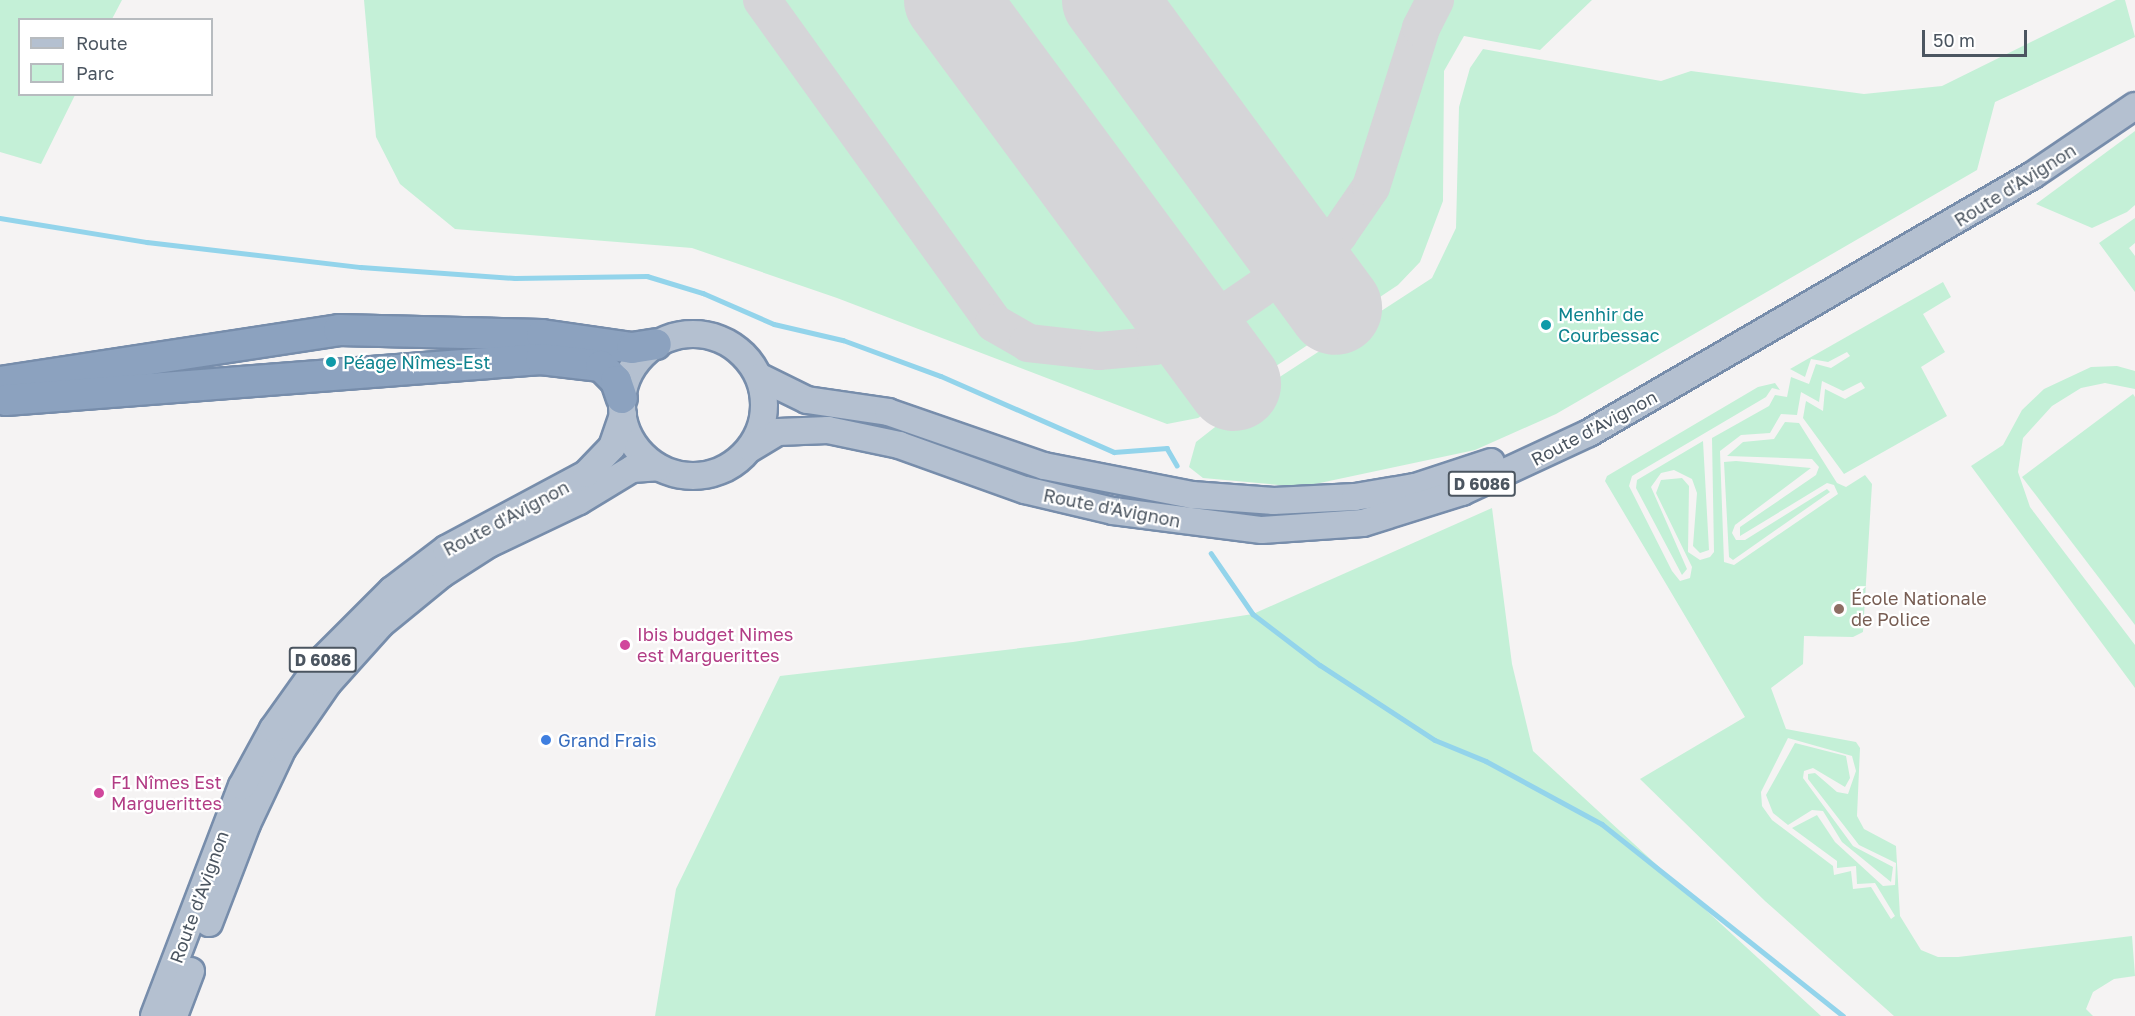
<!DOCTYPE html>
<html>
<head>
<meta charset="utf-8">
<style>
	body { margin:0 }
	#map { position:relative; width:2135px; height:1016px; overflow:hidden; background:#f5f3f3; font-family:"Golos Text",sans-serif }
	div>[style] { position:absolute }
	.green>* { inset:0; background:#c4f0d7 }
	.stream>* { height:4.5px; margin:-2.25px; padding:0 2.25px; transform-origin:2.25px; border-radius:2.25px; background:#93d4eb }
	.taxiway>* { height:38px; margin:-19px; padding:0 19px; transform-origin:19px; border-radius:19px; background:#d5d5d8 }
	.runway>* { height:94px; margin:-47px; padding:0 47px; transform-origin:47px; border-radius:47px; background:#d5d5d8 }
	.roads { filter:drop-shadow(2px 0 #778dab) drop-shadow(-2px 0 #778dab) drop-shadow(0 2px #778dab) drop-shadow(0 -2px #778dab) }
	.major>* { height:26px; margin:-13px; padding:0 13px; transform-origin:13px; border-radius:13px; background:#b4c0d0 }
	.major>.ring { margin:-13px; padding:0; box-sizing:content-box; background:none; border:26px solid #b4c0d0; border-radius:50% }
	.highway>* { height:30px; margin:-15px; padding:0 15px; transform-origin:15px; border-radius:15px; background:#8ca2bf }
	.dots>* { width:16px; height:16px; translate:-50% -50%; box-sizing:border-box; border:3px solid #fff; border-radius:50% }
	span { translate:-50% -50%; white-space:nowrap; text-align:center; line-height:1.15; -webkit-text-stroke:4.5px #fff; paint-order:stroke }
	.shield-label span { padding:2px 4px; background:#fff; border:2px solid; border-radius:4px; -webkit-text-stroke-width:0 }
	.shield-label { font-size:16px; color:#4b5560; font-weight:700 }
	.street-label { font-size:18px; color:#4b5560 }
	.culture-label { font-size:18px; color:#0d838f }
	.left { translate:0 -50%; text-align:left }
	.education-label { font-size:18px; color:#785e54 }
	.hotel-label { font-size:18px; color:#b23c85 }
	.shop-label { font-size:18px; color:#366cbe }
	.legend { position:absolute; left:18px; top:18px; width:195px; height:78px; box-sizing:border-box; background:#fff; border:2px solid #b7bbbf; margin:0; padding:8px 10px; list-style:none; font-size:18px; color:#4b5560 }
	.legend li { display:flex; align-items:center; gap:12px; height:30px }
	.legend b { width:30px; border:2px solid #b7bbbf }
	.scale { position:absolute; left:1922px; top:30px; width:105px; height:27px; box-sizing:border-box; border:3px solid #4b5560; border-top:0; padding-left:8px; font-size:18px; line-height:21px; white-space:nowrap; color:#4b5560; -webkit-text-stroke:4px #fff; paint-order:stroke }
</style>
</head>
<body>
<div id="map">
	<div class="green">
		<i style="clip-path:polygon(0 0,122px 0,112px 19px,20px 20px,20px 94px,75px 95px,41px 164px,0 152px)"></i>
		<i style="clip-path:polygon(364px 0,1592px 0,1540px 50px,1464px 36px,1444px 71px,1443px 201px,1420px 262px,1398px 285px,1198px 418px,1167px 424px,837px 298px,692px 248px,455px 229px,400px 184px,376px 137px)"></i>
		<i style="clip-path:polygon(2116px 0,2125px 0,2135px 37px,1995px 102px,1977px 170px,1556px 414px,1475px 450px,1301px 487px,1203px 478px,1189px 467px,1196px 442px,1275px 380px,1432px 278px,1456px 228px,1459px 107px,1470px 68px,1483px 49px,1661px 81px,1691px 71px,1864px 94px,1942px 86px)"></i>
		<i style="clip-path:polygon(2135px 131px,2135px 205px,2127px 212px,2092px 228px,2036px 204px)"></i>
		<i style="clip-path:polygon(2135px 218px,2135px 243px,2129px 248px,2135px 256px,2135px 292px,2099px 243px)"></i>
		<i style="clip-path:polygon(evenodd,1943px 282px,1951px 297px,1923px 314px,1945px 352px,1921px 367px,1947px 416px,1844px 474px,1803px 418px,1806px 401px,1823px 411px,1825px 389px,1845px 399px,1865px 388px,1861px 382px,1843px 391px,1822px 381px,1819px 402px,1801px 392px,1797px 415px,1781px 414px,1770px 433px,1741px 435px,1720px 451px,1724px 562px,1734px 565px,1838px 494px,1834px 485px,1827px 483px,1740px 536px,1740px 527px,1816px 475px,1819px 467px,1812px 459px,1727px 456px,1743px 442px,1774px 439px,1785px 422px,1799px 423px,1837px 483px,1846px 487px,1865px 475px,1872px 484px,1863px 632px,1853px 637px,1804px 636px,1803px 664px,1771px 688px,1786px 729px,1856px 742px,1860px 748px,1857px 816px,1864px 829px,1896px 846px,1900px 916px,1921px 950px,1938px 957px,1958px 957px,2132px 936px,2135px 976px,2114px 979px,2093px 992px,2086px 1009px,2093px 1016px,1894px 1016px,1765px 901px,1640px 779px,1745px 717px,1605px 481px,1607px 476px,1758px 387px,1775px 383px,1780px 390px,1772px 388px,1766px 397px,1632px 476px,1629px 486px,1672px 571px,1680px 581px,1690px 578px,1692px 567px,1656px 493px,1661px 480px,1682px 478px,1689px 486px,1688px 552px,1700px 560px,1710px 557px,1714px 552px,1712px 438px,1769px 406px,1775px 395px,1787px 397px,1791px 377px,1809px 384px,1816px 364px,1831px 368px,1850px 356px,1847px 352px,1828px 362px,1811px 359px,1805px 377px,1790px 369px,1943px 282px,1788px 738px,1852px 756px,1856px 771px,1848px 794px,1837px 792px,1815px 773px,1808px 774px,1808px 779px,1859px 845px,1896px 863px,1895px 885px,1883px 886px,1835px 842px,1817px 815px,1792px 828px,1837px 861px,1837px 868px,1856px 866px,1857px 884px,1875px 883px,1895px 916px,1891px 919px,1871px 887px,1853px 889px,1851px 871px,1834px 875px,1833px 866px,1772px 820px,1762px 806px,1761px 792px,1788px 738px)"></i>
		<i style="clip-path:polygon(2117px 366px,2135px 371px,2135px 389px,2105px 383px,2081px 388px,2052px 406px,2023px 438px,2018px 472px,2030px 507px,2135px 645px,2135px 688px,1971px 466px,2003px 445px,2022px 410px,2044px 389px,2091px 367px)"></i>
		<i style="clip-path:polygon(2133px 394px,2135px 397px,2135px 625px,2022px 477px)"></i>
		<i style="clip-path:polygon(1703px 441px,1709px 550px,1700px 553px,1693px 546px,1697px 493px,1692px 479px,1674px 470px,1661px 473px,1651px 487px,1687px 569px,1682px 575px,1636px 488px,1637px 480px)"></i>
		<i style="clip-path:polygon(1736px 461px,1811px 468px,1735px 525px,1732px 533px,1736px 540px,1745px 540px,1827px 489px,1830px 492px,1733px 560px,1729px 557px,1724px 462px)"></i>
		<i style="clip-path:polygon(1492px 508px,1512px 664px,1533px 751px,1821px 1016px,655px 1016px,676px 889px,780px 676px,1073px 642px,1253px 614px)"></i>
		<i style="clip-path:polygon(1795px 743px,1846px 756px,1850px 778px,1845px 787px,1813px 768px,1804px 771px,1803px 778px,1853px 846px,1893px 867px,1891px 882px,1842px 842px,1823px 811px,1812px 810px,1788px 825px,1773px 813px,1766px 795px)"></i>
	</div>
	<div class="stream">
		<i style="left:0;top:218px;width:149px;rotate:9.3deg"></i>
		<i style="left:147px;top:242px;width:215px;rotate:6.7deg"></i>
		<i style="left:361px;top:267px;width:154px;rotate:4.1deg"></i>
		<i style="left:515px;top:278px;width:132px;rotate:-0.9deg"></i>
		<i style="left:647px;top:276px;width:59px;rotate:16.9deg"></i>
		<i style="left:703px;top:293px;width:77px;rotate:23.6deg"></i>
		<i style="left:774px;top:324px;width:71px;rotate:13.1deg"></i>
		<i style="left:843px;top:340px;width:104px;rotate:20.2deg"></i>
		<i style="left:941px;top:376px;width:189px;rotate:23.7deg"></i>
		<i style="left:1114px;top:452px;width:53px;rotate:-4.3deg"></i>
		<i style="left:1167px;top:448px;width:20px;rotate:60deg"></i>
		<i style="left:1211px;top:553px;width:74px;rotate:55.5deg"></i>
		<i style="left:1253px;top:614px;width:84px;rotate:37.3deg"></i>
		<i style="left:1320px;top:665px;width:137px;rotate:33.1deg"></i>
		<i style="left:1435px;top:740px;width:55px;rotate:22.4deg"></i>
		<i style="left:1486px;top:761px;width:132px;rotate:28.5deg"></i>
		<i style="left:1602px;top:824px;width:308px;rotate:38.5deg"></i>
	</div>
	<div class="taxiway">
		<i style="left:762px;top:0;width:398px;rotate:54.3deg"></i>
		<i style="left:994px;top:323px;width:39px;rotate:30deg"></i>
		<i style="left:1028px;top:343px;width:71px;rotate:6.4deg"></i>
		<i style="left:1099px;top:351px;width:56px;rotate:-5.1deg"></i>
		<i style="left:1155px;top:346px;width:43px;rotate:-17.6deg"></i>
		<i style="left:1196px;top:333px;width:173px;rotate:-34.6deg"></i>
		<i style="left:1338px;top:235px;width:58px;rotate:-55.5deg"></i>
		<i style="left:1371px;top:187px;width:167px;rotate:-72.5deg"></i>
		<i style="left:1421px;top:28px;width:31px;rotate:-63deg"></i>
	</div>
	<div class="runway">
		<i style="left:951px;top:0;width:477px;rotate:53.6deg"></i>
		<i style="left:1109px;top:0;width:382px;rotate:53.7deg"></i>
	</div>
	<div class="roads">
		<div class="major">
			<i class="ring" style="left:622px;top:334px;width:116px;height:116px"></i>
			<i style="left:760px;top:377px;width:52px;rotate:26.1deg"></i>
			<i style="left:807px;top:400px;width:82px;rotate:8.4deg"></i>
			<i style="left:888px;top:412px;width:165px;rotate:19.1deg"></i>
			<i style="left:1044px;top:466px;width:151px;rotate:11.1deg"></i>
			<i style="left:1192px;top:495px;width:82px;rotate:4.2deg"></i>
			<i style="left:1274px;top:501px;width:81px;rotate:-2.8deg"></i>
			<i style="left:1355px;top:497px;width:61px;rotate:-9.5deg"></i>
			<i style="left:1415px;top:487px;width:80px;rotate:-18.2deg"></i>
			<i style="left:751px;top:448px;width:31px;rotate:-31deg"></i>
			<i style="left:778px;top:432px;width:50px;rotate:-2.3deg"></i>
			<i style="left:828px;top:430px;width:73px;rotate:11.9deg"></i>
			<i style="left:899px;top:445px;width:134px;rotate:19.7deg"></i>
			<i style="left:1025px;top:490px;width:90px;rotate:13.4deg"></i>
			<i style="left:1113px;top:511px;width:150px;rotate:7.3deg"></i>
			<i style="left:1262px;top:530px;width:101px;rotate:-4deg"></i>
			<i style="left:1363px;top:523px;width:104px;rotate:-17.4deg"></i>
			<i style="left:1462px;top:492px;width:140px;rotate:-24.9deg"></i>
			<i style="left:1589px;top:433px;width:514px;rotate:-30.16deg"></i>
			<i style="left:2033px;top:175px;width:123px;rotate:-34.1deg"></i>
			<i style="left:209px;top:923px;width:106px;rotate:-69deg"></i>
			<i style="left:247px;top:824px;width:84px;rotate:-64.7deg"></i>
			<i style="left:283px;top:748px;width:79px;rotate:-55.3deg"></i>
			<i style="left:328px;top:683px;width:79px;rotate:-48.1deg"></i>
			<i style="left:381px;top:624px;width:79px;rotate:-39.3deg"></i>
			<i style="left:442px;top:574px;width:56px;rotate:-32.6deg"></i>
			<i style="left:489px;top:544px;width:100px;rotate:-25.5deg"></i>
			<i style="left:579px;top:501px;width:62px;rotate:-31.1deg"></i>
			<i style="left:632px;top:469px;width:26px;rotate:-4deg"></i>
			<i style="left:154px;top:1016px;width:246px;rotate:-69.1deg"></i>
			<i style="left:242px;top:786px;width:65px;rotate:-61.5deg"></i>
			<i style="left:273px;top:729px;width:86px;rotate:-54.5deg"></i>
			<i style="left:323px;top:659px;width:98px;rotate:-45deg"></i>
			<i style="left:392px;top:590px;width:68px;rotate:-37.2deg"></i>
			<i style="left:446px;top:549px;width:159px;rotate:-28.2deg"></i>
			<i style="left:586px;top:474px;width:37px;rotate:-46deg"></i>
			<i style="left:612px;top:447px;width:34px;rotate:-71deg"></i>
			<i style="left:174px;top:1016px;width:48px;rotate:-69.3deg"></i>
		</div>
		<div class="highway">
			<i style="left:0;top:382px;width:343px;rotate:-8.7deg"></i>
			<i style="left:339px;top:330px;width:203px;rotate:1.4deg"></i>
			<i style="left:542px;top:335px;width:91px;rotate:8.2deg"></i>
			<i style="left:632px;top:348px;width:24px;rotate:-9deg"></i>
			<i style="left:6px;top:400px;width:537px;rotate:-4.38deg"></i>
			<i style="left:541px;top:359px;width:60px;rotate:6.7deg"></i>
			<i style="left:601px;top:366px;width:21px;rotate:45deg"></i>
			<i style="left:616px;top:381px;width:18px;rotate:71deg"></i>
		</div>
	</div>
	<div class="dots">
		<i style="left:1546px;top:325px;background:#0f9aa8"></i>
		<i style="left:331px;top:362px;background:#0f9aa8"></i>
		<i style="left:1839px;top:609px;background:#8d6e63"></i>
		<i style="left:625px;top:645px;background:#d1479c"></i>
		<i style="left:546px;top:740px;background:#3f7fe0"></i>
		<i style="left:99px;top:793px;background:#d1479c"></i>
	</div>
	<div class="shield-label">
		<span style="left:1482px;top:484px">D 6086</span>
		<span style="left:323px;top:660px">D 6086</span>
	</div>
	<div class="street-label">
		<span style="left:2015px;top:185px;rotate:-32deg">Route d'Avignon</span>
		<span style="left:1594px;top:428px;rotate:-28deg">Route d'Avignon</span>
		<span style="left:1112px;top:508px;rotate:11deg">Route d'Avignon</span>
		<span style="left:506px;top:518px;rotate:-28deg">Route d'Avignon</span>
		<span style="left:199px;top:897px;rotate:-70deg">Route d'Avignon</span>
	</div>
	<div class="culture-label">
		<span class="left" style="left:1558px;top:325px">Menhir de<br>Courbessac</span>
		<span class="left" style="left:343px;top:362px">Péage Nîmes-Est</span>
	</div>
	<div class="education-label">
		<span class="left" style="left:1851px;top:609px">École Nationale<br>de Police</span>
	</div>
	<div class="hotel-label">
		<span class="left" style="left:637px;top:645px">Ibis budget Nimes<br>est Marguerittes</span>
		<span class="left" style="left:111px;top:793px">F1 Nîmes Est<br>Marguerittes</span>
	</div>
	<div class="shop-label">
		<span class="left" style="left:558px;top:740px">Grand Frais</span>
	</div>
	<ul class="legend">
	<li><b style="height:8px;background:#b4c0d0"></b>Route</li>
	<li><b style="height:16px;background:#c4f0d7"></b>Parc</li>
	</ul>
	<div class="scale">50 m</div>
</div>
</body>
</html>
